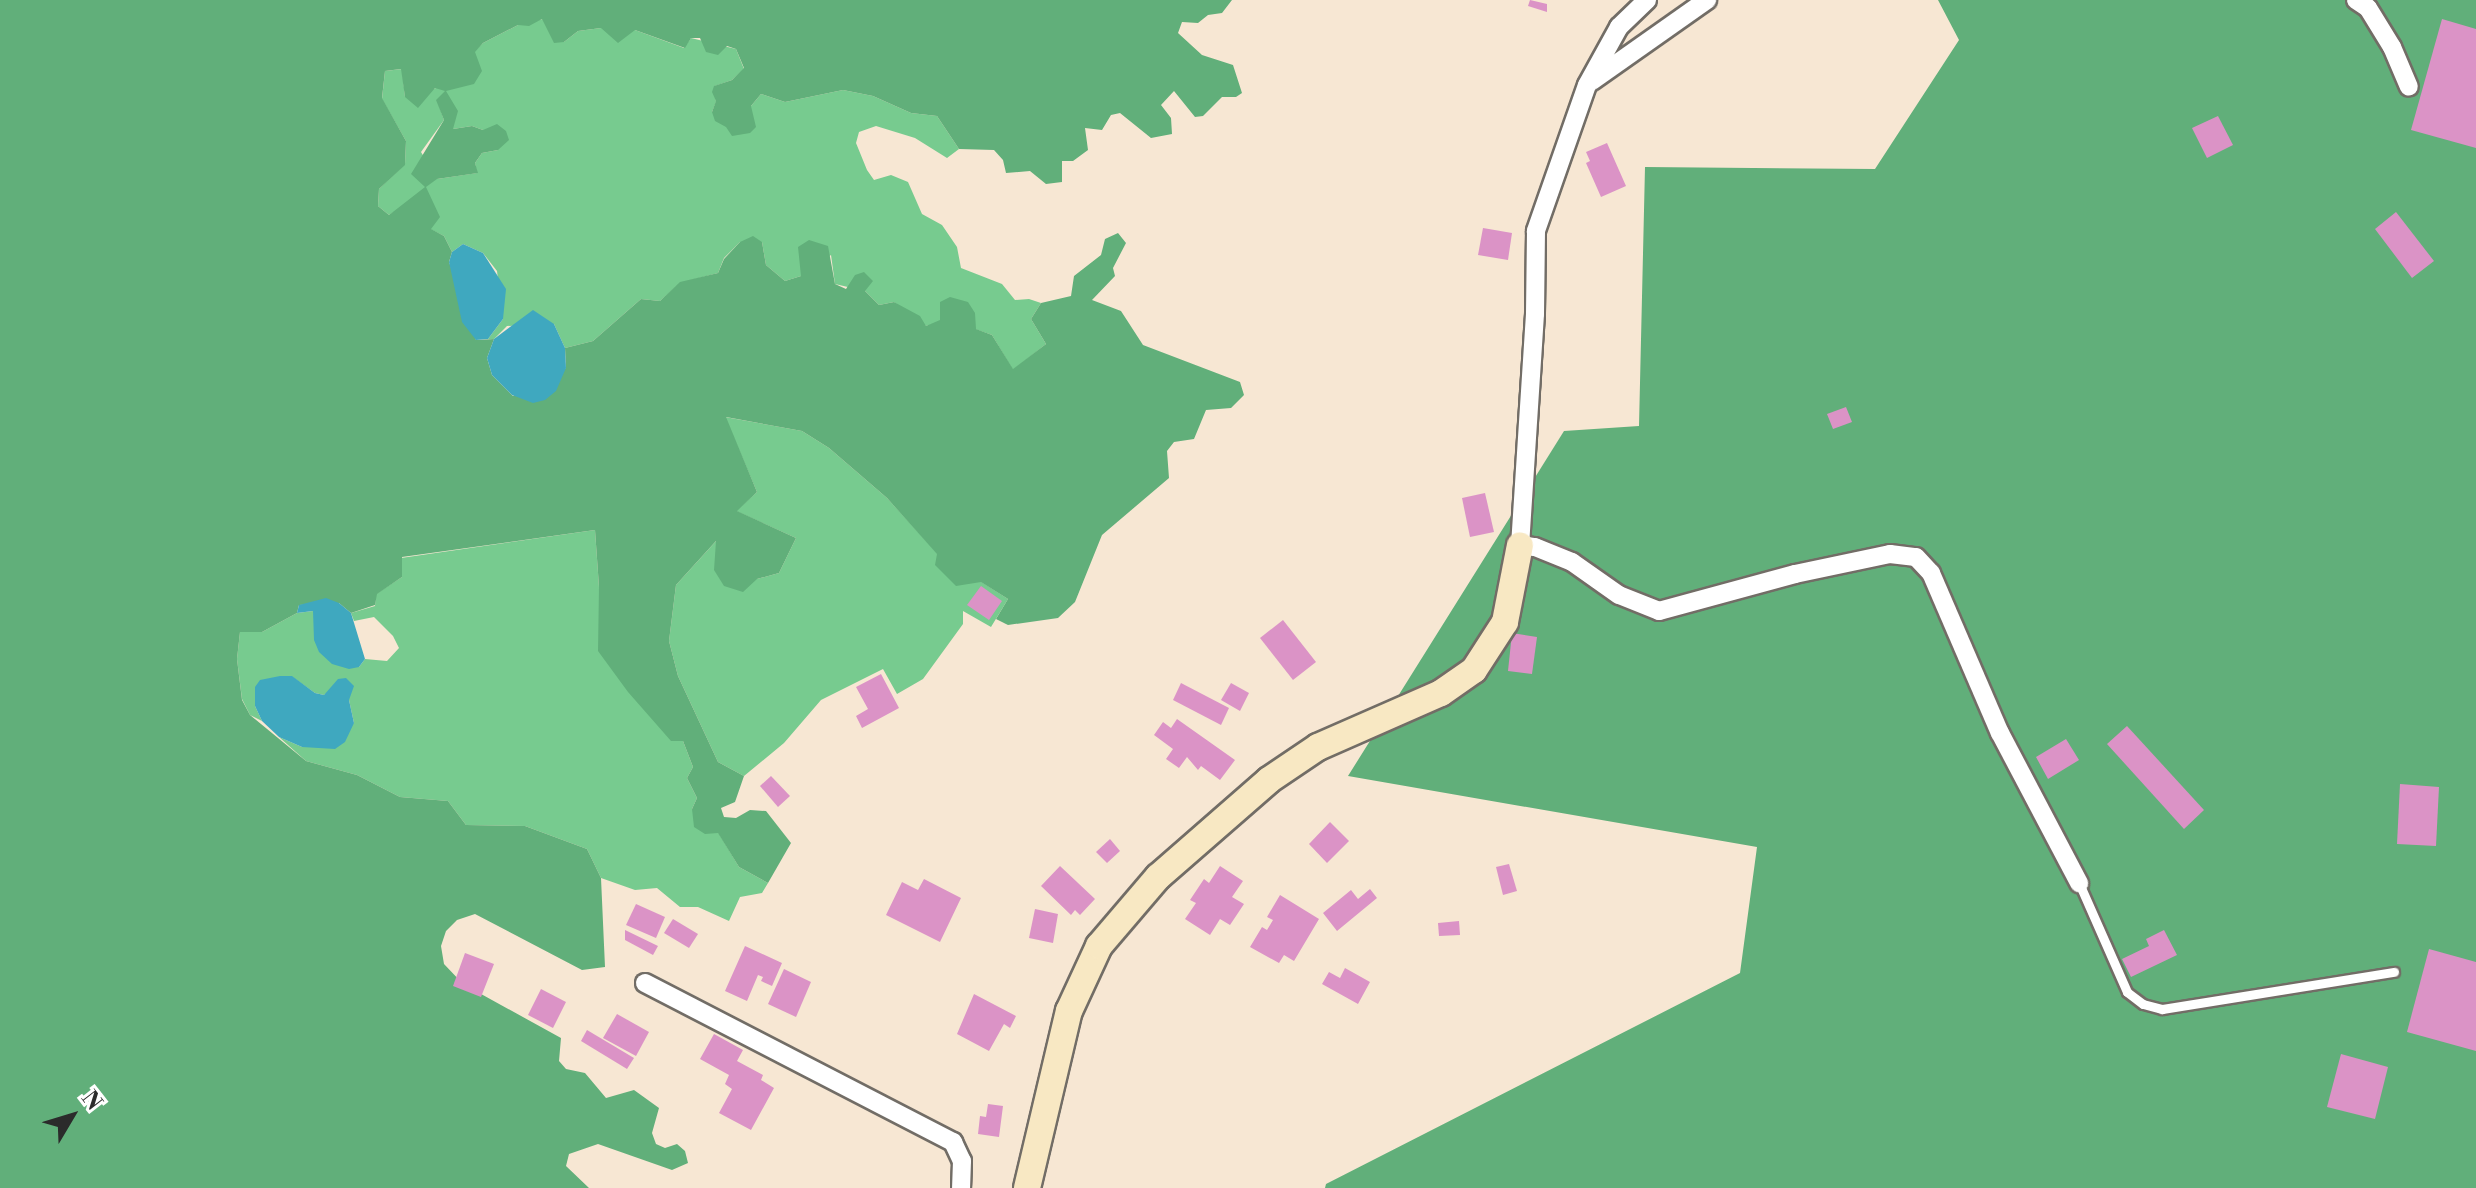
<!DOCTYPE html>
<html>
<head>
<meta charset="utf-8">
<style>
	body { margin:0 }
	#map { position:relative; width:2476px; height:1188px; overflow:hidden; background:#f7e7d3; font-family:"Libre Bodoni",serif }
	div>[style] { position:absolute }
	.green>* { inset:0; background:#77cb8f }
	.forest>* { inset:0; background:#61af7a }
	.water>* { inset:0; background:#3fa8bf }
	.building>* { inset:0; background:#db93c6 }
	.roads { filter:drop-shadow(2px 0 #726d66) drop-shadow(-2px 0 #726d66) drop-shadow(0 2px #726d66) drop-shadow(0 -2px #726d66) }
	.lane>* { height:9px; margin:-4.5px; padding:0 4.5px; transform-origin:4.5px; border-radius:4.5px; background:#fff }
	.street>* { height:18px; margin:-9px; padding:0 9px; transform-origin:9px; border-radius:9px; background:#fff }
	.secondary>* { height:26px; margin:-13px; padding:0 13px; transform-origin:13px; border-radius:13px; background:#f8e8c3 }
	span { translate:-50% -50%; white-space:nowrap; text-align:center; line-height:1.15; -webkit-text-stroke:7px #fff; paint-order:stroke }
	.north { position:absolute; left:32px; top:1076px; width:80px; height:80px; -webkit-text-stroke:6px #fff; paint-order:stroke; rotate:52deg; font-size:22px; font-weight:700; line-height:32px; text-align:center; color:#2b2b2b }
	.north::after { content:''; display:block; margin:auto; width:28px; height:36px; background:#2b2b2b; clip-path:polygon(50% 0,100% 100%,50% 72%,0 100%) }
</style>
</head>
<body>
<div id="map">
	<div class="green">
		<i style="clip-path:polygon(evenodd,543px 19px,564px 42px,578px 31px,601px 28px,635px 30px,684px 48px,691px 38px,736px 49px,744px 69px,732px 80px,715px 86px,716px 102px,712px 112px,751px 106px,761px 94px,785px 102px,843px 90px,873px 96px,911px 113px,937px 116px,959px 149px,947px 158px,915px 138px,876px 126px,859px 132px,856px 143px,867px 170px,874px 180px,891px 175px,908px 182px,922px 214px,942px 225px,957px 247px,961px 268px,1002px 284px,1015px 300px,1029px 299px,1041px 303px,1031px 319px,1046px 344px,1013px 370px,992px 335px,975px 329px,975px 313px,926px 326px,894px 302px,879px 305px,865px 291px,835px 284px,831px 255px,801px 276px,785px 281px,766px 265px,762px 242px,740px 242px,724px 258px,718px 273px,680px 283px,660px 301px,641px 299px,593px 341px,565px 348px,554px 324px,507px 326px,494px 339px,488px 339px,503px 319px,497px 271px,483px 253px,463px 244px,452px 252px,444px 236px,430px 229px,405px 205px,389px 215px,378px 206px,379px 189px,405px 164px,406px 141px,382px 99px,385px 71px,402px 69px,405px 97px,436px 88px,483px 43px,518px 25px,543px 19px,437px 100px,453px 129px,472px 126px,483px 130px,498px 150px,482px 153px,475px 163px,477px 173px,437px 179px,421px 152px,444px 120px,437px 100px)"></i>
		<i style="clip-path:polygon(725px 417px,802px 431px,829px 448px,887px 498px,938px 554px,1008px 599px,991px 627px,963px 611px,963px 624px,923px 679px,897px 694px,883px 669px,821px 700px,784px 743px,744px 776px,718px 762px,678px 676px,669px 641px,676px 585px,717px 540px,757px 579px,779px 573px,796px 538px,736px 511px,757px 492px)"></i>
		<i style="clip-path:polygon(595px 530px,599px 587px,683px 741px,693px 767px,687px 778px,697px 798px,692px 809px,718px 832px,739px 867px,768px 883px,762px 893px,740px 897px,729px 921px,698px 907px,680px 907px,657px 888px,635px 890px,601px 878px,587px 849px,525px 826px,466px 825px,448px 801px,400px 797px,357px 775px,306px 761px,279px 737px,302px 747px,354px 723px,349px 700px,331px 690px,324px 695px,315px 693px,291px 676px,255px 706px,262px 721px,250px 715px,242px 699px,237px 659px,240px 632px,262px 632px,297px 613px,313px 611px,359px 667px,365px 659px,387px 661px,399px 648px,393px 636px,374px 617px,354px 621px,351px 613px,375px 606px,376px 594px,402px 577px,401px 558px)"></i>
	</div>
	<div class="forest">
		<i style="clip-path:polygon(evenodd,0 0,1232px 0,1222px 13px,1208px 15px,1198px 23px,1182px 22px,1178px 33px,1202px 55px,1233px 65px,1242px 93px,1236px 97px,1222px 97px,1203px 116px,1195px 117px,1174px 91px,1161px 105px,1171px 118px,1172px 134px,1151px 138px,1120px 113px,1111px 115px,1102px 130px,1085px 128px,1088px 150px,1073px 161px,1062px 161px,1062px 182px,1046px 184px,1030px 171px,1006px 173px,1003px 160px,994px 150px,959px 149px,937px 116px,911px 113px,873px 96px,843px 90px,785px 102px,761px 94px,751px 106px,756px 127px,750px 133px,732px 136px,726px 127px,715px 121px,712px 112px,716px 101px,712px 92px,714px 86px,732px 80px,744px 68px,736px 49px,727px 46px,718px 55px,706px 52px,700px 38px,691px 38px,685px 48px,635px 30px,618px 43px,601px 28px,578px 31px,564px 42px,554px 43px,542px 19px,529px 26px,518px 25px,483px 43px,475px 52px,482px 71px,474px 84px,446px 91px,458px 111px,453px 129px,472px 126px,483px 130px,497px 124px,506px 131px,509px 140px,498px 150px,482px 153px,475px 163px,478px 173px,437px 179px,426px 187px,440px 217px,431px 229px,444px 236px,452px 252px,449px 262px,476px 340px,494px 339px,487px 358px,492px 375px,513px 396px,566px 368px,565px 348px,593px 341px,641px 299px,660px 301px,680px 282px,718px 273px,724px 259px,740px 242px,753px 236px,762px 242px,766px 265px,785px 281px,801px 276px,798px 247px,809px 240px,828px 246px,835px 284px,846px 289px,855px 275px,864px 272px,873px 281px,865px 291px,879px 305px,894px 302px,920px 316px,926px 326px,940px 320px,940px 302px,950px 297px,968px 302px,975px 313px,976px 329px,992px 335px,1013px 369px,1046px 344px,1031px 319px,1041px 303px,1071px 296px,1074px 276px,1101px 255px,1105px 239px,1118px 233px,1126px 243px,1113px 268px,1115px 276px,1092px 300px,1121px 311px,1143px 345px,1240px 382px,1244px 395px,1231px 408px,1206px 410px,1194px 439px,1174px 442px,1167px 451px,1169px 478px,1102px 535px,1075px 602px,1058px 618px,1008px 625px,996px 619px,1008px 599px,981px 582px,956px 586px,935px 565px,937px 554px,887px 498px,829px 448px,802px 431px,726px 417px,757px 492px,737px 511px,796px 538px,779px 573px,757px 579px,743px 592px,724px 586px,714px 570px,716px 541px,676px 585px,669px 641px,678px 676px,718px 762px,744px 776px,735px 802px,721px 808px,724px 817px,736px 818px,750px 810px,766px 811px,791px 843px,768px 883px,739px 867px,718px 833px,705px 834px,694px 827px,692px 809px,697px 798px,687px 778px,693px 767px,683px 741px,671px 741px,628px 692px,598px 651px,599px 587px,595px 530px,402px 557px,402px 577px,377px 594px,375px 605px,351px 613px,339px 603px,299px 605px,297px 613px,262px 632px,240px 632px,237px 659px,242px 700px,250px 715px,306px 761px,357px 775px,400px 797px,448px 801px,466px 825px,525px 826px,587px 849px,601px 878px,605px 967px,582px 970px,475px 914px,457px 920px,446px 931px,441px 946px,444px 964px,463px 984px,561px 1038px,559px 1061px,566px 1069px,585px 1073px,606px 1098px,634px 1090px,659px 1108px,652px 1133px,656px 1144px,665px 1148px,677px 1144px,685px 1151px,688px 1163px,672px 1170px,598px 1144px,569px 1154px,566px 1166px,589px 1188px,0 1188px,0 0,401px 69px,405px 97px,418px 108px,435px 88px,445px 91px,436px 100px,444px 120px,411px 174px,425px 187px,389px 215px,378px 206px,379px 189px,405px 165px,406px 141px,382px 98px,385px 71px,401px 69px)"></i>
		<i style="clip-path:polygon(1938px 0,2476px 0,2476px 1188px,1325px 1188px,1326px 1184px,1740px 973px,1757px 847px,1348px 776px,1564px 431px,1639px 426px,1645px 167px,1875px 169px,1959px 40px)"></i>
	</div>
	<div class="water">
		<i style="clip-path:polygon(463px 244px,483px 253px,506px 289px,503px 319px,488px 339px,476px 340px,462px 322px,449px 262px,452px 252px)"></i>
		<i style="clip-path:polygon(533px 310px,554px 324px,565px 348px,566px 368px,556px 391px,545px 400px,533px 403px,512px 395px,492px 375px,487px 358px,494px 339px)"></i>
		<i style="clip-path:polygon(326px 598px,339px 603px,351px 613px,365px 659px,359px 667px,349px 669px,332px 664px,319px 652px,314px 640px,313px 611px,297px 613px,299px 605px)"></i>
		<i style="clip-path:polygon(280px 676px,292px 676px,315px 693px,324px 695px,338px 679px,346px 678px,354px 686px,349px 700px,354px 723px,345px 742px,335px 749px,302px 747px,279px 737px,262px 721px,255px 706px,255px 687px,260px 680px)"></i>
	</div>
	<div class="building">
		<i style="clip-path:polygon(1530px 0,1547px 4px,1547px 12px,1528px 6px)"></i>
		<i style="clip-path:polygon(2442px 19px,2476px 29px,2476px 148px,2411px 130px)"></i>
		<i style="clip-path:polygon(2218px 116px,2233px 145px,2207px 158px,2192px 128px)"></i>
		<i style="clip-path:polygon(1607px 143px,1626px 186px,1601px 197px,1586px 163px,1590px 161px,1586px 152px)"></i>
		<i style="clip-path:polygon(2396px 212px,2434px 261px,2412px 278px,2375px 229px)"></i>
		<i style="clip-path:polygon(1483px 228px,1512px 233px,1508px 260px,1478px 255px)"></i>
		<i style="clip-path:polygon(1846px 407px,1852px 422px,1833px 429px,1827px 414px)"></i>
		<i style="clip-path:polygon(1485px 493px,1494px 532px,1470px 537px,1462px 498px)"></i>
		<i style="clip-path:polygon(981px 586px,1002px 601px,989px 620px,967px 605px)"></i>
		<i style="clip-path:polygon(1283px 620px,1316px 662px,1293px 680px,1260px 638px)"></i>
		<i style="clip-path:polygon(1512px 633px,1537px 637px,1532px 674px,1508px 671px)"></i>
		<i style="clip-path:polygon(881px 674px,899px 708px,862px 728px,856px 716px,868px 709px,856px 687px)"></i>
		<i style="clip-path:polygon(1181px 683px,1229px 708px,1221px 725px,1173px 700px)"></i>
		<i style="clip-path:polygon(1231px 683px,1249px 693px,1240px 711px,1221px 700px)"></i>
		<i style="clip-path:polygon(1177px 719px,1235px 760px,1220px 780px,1201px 766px,1198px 770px,1187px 757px,1179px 768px,1166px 759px,1173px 749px,1154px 735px,1163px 722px,1171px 728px)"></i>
		<i style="clip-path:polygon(2127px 726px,2204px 810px,2184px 829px,2107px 744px)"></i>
		<i style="clip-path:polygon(2066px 739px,2079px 760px,2048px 779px,2036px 757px)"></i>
		<i style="clip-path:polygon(771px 776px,790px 796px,778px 807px,760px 786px)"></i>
		<i style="clip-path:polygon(2400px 784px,2439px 787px,2436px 846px,2397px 844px)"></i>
		<i style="clip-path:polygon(1330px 822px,1349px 841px,1327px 863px,1309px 844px)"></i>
		<i style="clip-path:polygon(1110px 839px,1120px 851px,1107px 863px,1096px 852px)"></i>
		<i style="clip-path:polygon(1509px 864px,1517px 891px,1503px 895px,1496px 867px)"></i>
		<i style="clip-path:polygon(1060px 866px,1095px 899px,1080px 915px,1075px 910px,1071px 915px,1041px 886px)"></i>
		<i style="clip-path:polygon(1220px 866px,1243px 881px,1232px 897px,1244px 904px,1230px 925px,1220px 919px,1210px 935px,1185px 919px,1196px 903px,1190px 900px,1204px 879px,1209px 883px)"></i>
		<i style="clip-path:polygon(924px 879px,961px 898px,940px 942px,886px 915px,902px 882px,918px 890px)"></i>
		<i style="clip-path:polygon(1370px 889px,1377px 898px,1337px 931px,1323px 913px,1351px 890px,1358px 899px)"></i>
		<i style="clip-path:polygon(1280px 895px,1319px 919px,1294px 961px,1284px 955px,1279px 963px,1250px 947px,1262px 927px,1267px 930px,1273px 920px,1267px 917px)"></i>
		<i style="clip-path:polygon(636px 904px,665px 917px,656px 938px,626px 925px)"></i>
		<i style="clip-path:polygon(1035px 909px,1058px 914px,1053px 943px,1029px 938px)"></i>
		<i style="clip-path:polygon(673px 919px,698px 934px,689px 948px,664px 933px)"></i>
		<i style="clip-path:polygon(1459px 921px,1460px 935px,1439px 936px,1438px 923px)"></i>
		<i style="clip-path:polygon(625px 930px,658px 946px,653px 955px,625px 940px)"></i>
		<i style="clip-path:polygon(2164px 930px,2177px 955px,2131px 977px,2122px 959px,2149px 946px,2146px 939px)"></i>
		<i style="clip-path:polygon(745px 946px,782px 963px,772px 986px,761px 981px,763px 977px,758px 975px,747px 1001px,725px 991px)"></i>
		<i style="clip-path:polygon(2429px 949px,2476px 962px,2476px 1051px,2407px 1032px)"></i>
		<i style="clip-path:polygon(465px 953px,494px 964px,481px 997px,453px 986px)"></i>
		<i style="clip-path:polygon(1345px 968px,1370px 982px,1358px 1004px,1322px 984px,1329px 972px,1340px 978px)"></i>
		<i style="clip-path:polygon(784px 969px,811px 982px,796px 1017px,768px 1004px)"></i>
		<i style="clip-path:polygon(541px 989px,566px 1002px,553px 1028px,528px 1015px)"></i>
		<i style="clip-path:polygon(974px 994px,1016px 1016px,1010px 1028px,1004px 1024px,989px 1051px,957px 1034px)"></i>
		<i style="clip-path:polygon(617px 1014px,649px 1032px,636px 1056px,603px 1038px)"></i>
		<i style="clip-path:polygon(587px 1030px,634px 1058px,627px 1069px,581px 1041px)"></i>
		<i style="clip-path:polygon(714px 1034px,743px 1050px,737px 1061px,763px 1075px,761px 1080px,774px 1088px,751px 1130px,719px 1113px,732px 1089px,725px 1084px,729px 1075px,700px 1059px)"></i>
		<i style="clip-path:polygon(2341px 1054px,2388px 1067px,2375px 1119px,2327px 1107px)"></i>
		<i style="clip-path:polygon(988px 1104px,1003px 1106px,999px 1137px,978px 1134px,980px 1116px,986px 1117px)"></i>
	</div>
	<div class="roads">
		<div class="lane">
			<i style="left:2079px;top:883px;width:119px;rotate:66.2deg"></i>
			<i style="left:2127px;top:992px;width:20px;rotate:37deg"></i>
			<i style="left:2143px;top:1004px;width:20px;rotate:15deg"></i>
			<i style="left:2162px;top:1009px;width:235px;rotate:-9.1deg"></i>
		</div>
		<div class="street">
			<i style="left:1647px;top:0;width:39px;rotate:136deg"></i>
			<i style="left:1619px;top:27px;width:66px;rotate:118.9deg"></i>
			<i style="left:1587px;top:85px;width:155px;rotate:109.3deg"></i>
			<i style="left:1536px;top:231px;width:83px;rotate:90.7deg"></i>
			<i style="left:1535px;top:314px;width:231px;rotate:93.7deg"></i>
			<i style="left:1520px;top:545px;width:15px;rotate:8deg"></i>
			<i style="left:1535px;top:547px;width:40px;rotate:22deg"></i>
			<i style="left:1572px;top:562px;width:57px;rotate:35.1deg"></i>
			<i style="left:1619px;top:595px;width:43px;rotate:21.8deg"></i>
			<i style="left:1659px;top:611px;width:141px;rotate:-15.2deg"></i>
			<i style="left:1795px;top:574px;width:97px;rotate:-11.9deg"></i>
			<i style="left:1890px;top:554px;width:26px;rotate:7deg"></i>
			<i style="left:1916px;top:557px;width:22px;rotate:47deg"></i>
			<i style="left:1931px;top:573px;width:174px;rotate:66.7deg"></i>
			<i style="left:2000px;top:733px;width:170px;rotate:62.2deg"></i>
			<i style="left:2356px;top:0;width:14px;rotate:34deg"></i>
			<i style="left:2368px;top:8px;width:46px;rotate:58.4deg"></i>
			<i style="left:2392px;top:47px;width:43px;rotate:67deg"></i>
			<i style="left:1592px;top:81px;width:141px;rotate:-35.2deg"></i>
			<i style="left:645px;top:983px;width:347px;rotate:27.3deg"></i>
			<i style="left:953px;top:1142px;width:21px;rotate:65deg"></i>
			<i style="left:962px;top:1161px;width:27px;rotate:92deg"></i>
		</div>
		<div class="secondary">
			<i style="left:1027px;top:1188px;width:182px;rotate:-76.7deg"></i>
			<i style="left:1069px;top:1011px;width:72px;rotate:-65.2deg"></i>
			<i style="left:1099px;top:946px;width:91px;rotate:-49.5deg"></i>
			<i style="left:1158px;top:877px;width:147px;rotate:-41.1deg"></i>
			<i style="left:1269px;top:780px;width:59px;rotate:-34deg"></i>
			<i style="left:1318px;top:747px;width:134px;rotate:-23.7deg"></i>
			<i style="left:1441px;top:693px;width:40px;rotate:-34.9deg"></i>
			<i style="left:1474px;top:670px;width:57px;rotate:-57.1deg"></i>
			<i style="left:1505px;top:622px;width:78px;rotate:-79deg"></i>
		</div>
	</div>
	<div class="north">N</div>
</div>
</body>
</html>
